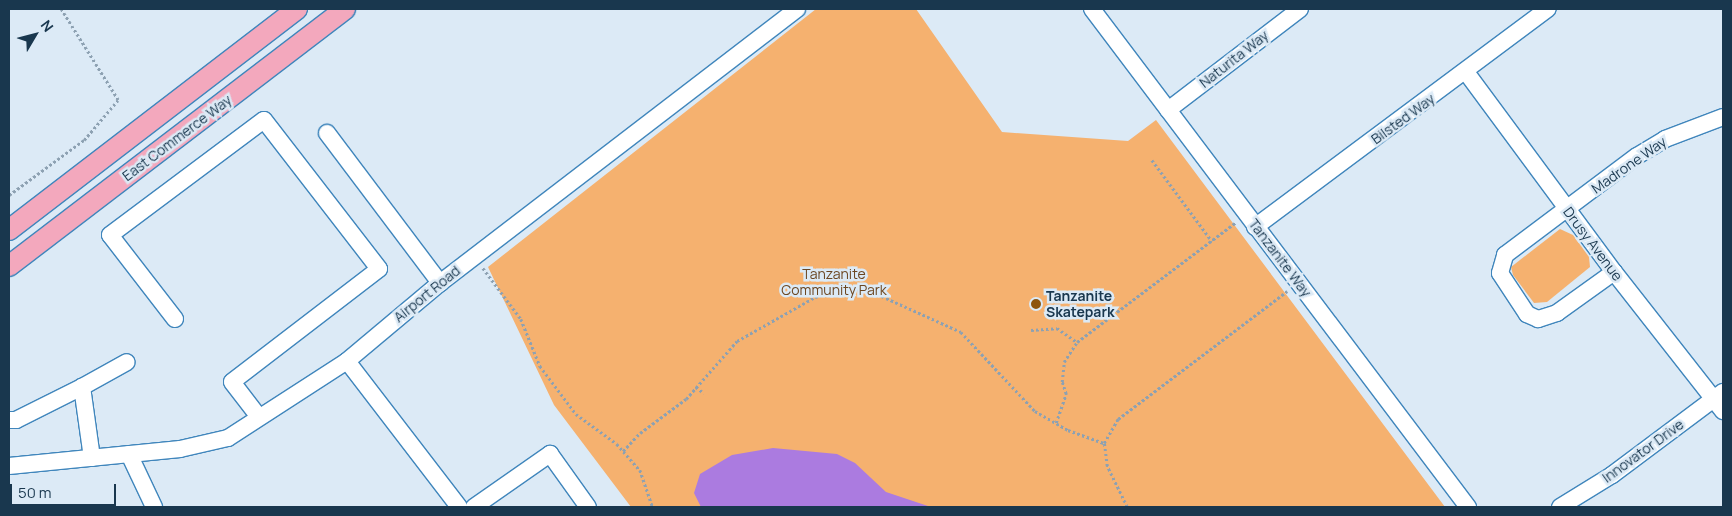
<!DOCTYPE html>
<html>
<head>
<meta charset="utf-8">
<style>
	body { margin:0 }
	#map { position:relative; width:1732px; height:516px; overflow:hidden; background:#dceaf6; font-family:Manrope,sans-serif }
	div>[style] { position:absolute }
	.green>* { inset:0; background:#f5b16f }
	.water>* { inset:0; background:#ab7be0 }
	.path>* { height:2.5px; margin-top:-1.25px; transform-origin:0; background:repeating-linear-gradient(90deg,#8da1b2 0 2.5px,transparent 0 5px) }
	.roads { filter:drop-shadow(1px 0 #4086bc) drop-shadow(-1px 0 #4086bc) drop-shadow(0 1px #4086bc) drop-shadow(0 -1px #4086bc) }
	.minor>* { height:16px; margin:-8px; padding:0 8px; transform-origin:8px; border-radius:8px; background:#fff }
	.major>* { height:20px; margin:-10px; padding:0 10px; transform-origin:10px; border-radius:10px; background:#f3a8bd }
	.dots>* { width:14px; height:14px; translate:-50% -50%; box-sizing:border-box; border:2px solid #dceaf6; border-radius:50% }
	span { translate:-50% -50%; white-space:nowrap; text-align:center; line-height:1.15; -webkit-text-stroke:5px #dceaf6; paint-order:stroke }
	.street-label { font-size:14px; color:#19374e }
	.park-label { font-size:14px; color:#6c4722 }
	.poi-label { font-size:14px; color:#19374e; font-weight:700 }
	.left { translate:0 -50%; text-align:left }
	.frame { position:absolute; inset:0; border:10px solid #19374e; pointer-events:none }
	.north { position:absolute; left:10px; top:10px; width:50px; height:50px; -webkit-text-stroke:4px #dceaf6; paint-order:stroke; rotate:53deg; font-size:14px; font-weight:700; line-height:20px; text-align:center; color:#19374e }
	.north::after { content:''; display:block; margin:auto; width:18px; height:22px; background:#19374e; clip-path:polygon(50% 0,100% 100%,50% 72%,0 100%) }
	.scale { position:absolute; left:10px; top:484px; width:106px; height:22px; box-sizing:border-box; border:2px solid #19374e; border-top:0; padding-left:6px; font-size:15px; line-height:18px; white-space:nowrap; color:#19374e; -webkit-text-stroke:4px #dceaf6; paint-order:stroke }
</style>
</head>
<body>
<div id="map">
	<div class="green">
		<i style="clip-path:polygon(816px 9px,916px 9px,1002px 132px,1128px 141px,1156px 120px,1445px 507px,631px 507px,554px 405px,488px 267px)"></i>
		<i style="clip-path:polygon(1560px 229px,1573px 235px,1589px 257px,1590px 267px,1547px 302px,1534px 303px,1513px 275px,1511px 267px)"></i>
	</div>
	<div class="water">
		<i style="clip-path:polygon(773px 448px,837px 454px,855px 463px,886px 492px,931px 507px,701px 507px,694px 493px,700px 474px,732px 455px)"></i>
	</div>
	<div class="path">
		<i style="left:1152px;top:160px;width:101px;rotate:53.5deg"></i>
		<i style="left:9px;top:195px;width:93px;rotate:-36.3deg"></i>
		<i style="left:84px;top:140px;width:52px;rotate:-49.6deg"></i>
		<i style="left:118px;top:100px;width:107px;rotate:-122.1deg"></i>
		<i style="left:483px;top:268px;width:64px;rotate:53.3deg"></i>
		<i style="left:521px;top:319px;width:51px;rotate:68deg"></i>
		<i style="left:540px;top:366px;width:60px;rotate:53.1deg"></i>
		<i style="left:576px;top:414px;width:51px;rotate:36.2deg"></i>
		<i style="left:617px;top:444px;width:35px;rotate:49deg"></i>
		<i style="left:640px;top:470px;width:39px;rotate:71deg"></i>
		<i style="left:1031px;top:330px;width:26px;rotate:-4deg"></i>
		<i style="left:1057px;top:328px;width:24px;rotate:35deg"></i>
		<i style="left:696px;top:387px;width:10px;rotate:37deg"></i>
		<i style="left:1056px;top:423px;width:31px;rotate:-71deg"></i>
		<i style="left:1066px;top:394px;width:13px;rotate:-108deg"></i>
		<i style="left:1062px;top:382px;width:20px;rotate:-84deg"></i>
		<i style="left:1064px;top:362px;width:24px;rotate:-57deg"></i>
		<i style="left:1077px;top:342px;width:198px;rotate:-37deg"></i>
		<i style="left:623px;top:451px;width:25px;rotate:-47deg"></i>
		<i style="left:640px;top:433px;width:57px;rotate:-36.5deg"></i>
		<i style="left:686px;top:399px;width:77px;rotate:-48.7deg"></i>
		<i style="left:737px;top:341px;width:90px;rotate:-29.4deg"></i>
		<i style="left:815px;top:297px;width:28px;rotate:-18deg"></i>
		<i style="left:842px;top:288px;width:26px;rotate:4deg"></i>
		<i style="left:868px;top:290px;width:102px;rotate:24.3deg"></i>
		<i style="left:961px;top:332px;width:108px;rotate:46.9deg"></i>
		<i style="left:1035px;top:411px;width:38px;rotate:30deg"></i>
		<i style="left:1068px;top:430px;width:38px;rotate:20deg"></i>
		<i style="left:1127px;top:507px;width:46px;rotate:-116deg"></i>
		<i style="left:1107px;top:466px;width:23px;rotate:-97deg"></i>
		<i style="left:1104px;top:443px;width:28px;rotate:-60deg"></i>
		<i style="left:1118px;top:419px;width:212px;rotate:-37.1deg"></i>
	</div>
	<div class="roads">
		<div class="minor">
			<i style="left:1092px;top:9px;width:624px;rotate:52.95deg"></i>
			<i style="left:1466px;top:72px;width:249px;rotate:53.5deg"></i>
			<i style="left:1614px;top:272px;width:177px;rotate:51.9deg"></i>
			<i style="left:1168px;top:110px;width:166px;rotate:-37.4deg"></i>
			<i style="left:327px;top:133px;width:188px;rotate:53deg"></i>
			<i style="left:1255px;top:227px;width:365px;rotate:-36.7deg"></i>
			<i style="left:1614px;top:272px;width:70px;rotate:144.3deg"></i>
			<i style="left:1557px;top:313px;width:20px;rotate:162deg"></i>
			<i style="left:1538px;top:319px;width:12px;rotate:-156deg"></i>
			<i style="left:1527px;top:314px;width:49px;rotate:-123.4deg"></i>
			<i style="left:1500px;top:273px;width:19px;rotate:-74deg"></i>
			<i style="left:1505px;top:255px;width:165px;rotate:-36.9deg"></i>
			<i style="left:1637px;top:156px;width:33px;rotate:-31deg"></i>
			<i style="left:1665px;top:139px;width:62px;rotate:-20.8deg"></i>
			<i style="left:175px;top:319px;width:106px;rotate:-127.7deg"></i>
			<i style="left:110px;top:235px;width:192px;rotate:-36.8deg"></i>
			<i style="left:264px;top:120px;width:188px;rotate:52.3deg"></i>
			<i style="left:379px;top:269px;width:185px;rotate:142.5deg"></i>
			<i style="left:232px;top:382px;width:44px;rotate:52.4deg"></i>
			<i style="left:347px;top:361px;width:184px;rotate:52.5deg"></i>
			<i style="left:9px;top:420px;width:7px"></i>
			<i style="left:16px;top:420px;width:74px;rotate:-26.6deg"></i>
			<i style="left:129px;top:454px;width:59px;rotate:64.7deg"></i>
			<i style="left:92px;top:458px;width:72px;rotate:-98deg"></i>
			<i style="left:82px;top:387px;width:51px;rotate:-29.1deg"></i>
			<i style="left:9px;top:466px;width:172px;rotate:-5.7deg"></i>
			<i style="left:180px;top:449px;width:49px;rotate:-12.9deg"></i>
			<i style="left:228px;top:438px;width:142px;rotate:-32.9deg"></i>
			<i style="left:347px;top:361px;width:121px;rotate:-40deg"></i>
			<i style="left:440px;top:283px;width:450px;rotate:-37.5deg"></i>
			<i style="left:474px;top:507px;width:93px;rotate:-34.9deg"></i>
			<i style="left:550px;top:454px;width:65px;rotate:54.4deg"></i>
			<i style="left:1560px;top:507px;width:61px;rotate:-31.6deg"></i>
			<i style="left:1612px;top:475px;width:139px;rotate:-36.8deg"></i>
		</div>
		<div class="major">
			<i style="left:9px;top:230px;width:363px;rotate:-37.5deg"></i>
			<i style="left:9px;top:266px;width:423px;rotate:-37.4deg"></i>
		</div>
	</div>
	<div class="dots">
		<i style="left:1036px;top:304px;background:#8d540c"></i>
	</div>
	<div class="street-label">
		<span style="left:1234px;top:59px;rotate:-38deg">Naturita Way</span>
		<span style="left:1403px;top:119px;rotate:-36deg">Bilsted Way</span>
		<span style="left:177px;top:138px;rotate:-37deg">East Commerce Way</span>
		<span style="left:1629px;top:165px;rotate:-35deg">Madrone Way</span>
		<span style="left:1593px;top:244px;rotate:53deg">Drusy Avenue</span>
		<span style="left:1280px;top:258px;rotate:53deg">Tanzanite Way</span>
		<span style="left:427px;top:294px;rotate:-39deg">Airport Road</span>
		<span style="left:1643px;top:451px;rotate:-36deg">Innovator Drive</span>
	</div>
	<div class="park-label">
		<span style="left:834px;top:282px">Tanzanite<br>Community Park</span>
	</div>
	<div class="poi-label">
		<span class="left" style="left:1046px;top:304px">Tanzanite<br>Skatepark</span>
	</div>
	<div class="frame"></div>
	<div class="north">N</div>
	<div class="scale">50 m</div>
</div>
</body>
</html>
